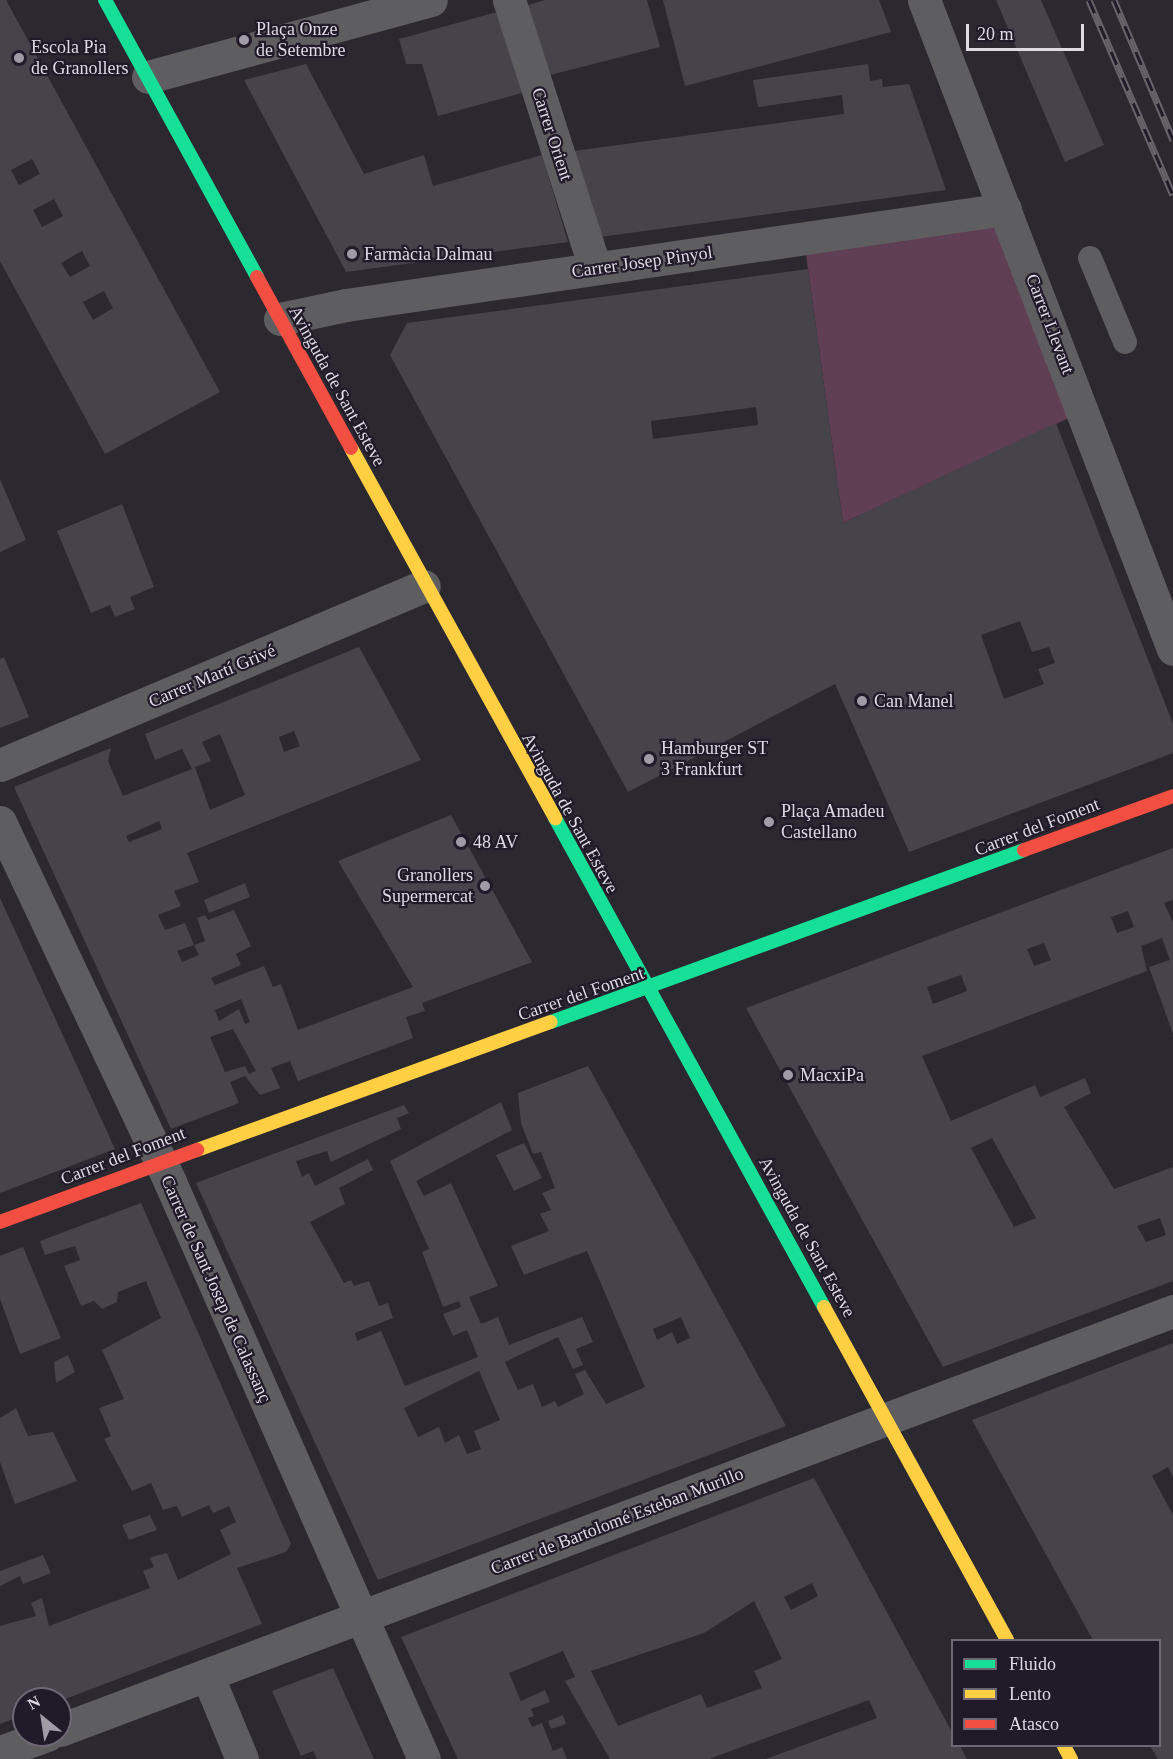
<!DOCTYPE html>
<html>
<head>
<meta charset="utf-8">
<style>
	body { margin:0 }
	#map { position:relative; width:1173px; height:1759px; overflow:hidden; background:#2b2830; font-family:"Times New Roman",serif }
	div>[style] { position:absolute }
	.green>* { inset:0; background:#603e53 }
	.building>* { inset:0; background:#47434a }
	.lane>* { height:24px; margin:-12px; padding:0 12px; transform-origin:12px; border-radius:12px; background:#5e5e60 }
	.street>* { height:33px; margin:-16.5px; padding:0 16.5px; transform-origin:16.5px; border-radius:16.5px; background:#5e5e60 }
	.fast>* { height:14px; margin:-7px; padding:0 7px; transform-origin:7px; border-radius:7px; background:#16e098 }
	.slow>* { height:14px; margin:-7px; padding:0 7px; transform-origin:7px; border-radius:7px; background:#ffcf43 }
	.jam>* { height:14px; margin:-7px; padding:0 7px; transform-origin:7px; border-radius:7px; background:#f24e42 }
	.rail>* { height:7px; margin-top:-3.5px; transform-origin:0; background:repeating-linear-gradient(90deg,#211b29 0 14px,#666469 0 28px); box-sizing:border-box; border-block:2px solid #666469 }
	.dots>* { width:16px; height:16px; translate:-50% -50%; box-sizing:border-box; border:3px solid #211b29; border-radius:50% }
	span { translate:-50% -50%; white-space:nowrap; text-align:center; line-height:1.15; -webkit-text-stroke:4.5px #211b29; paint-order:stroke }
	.poi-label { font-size:18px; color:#dfdbe5 }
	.left { translate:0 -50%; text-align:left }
	.right { translate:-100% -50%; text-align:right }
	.street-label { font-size:18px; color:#dfdbe5 }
	.legend { position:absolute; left:951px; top:1639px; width:210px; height:108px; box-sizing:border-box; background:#211b29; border:2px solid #6d6874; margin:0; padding:8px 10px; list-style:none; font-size:18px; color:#dfdbe5 }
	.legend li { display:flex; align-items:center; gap:12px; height:30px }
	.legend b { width:30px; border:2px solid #6d6874 }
	.north { position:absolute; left:12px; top:1687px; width:60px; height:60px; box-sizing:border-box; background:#211b29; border:2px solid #6d6874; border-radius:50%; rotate:330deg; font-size:16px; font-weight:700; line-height:24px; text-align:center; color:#dfdbe5 }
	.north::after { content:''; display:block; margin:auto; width:21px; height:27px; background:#a09ca6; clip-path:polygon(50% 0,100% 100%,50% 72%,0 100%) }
	.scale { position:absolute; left:966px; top:24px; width:118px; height:27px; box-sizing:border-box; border:3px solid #dfdbe5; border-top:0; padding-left:8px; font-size:18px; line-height:21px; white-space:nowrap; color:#dfdbe5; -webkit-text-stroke:4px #211b29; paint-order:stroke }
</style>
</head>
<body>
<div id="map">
	<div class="green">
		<i style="clip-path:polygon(1005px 209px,1084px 411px,843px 523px,804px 240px)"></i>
	</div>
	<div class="building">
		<i style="clip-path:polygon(evenodd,0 0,6px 0,220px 392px,105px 454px,0 261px,0 0,32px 159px,40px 174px,19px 185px,11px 170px,32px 159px,0 0,54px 199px,63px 216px,42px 227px,33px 210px,54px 199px,0 0,82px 251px,90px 266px,70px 277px,61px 263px,82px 251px,0 0,104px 291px,113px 308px,93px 320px,83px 302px,104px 291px)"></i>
		<i style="clip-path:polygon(545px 0,647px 0,660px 47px,550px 75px,528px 5px)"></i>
		<i style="clip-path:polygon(663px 0,879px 0,891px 32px,685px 86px)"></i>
		<i style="clip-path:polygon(996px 0,1041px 0,1104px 145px,1065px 162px)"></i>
		<i style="clip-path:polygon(497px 12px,522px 93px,438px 116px,422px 64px,406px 64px,399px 39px)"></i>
		<i style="clip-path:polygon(306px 64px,364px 174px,424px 155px,433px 186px,542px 155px,568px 242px,346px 272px,244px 80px)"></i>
		<i style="clip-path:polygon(868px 64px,870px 81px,882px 79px,883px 87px,909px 84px,946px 190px,600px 237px,574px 151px,844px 114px,842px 95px,758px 107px,753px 80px)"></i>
		<i style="clip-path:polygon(evenodd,808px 269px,843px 523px,1056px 423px,1173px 724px,1173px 753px,909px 852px,835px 684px,628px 792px,390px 355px,407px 323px,808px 269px,756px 407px,758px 425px,653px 439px,651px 421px,756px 407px,808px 269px,1020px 621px,1032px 652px,1049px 647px,1055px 663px,1038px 669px,1044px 684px,1004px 699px,981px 635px,1020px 621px)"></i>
		<i style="clip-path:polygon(0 479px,26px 540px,0 552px)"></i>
		<i style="clip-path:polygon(122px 504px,154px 587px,130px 597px,135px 609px,115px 617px,110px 605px,91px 613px,57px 531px)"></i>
		<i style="clip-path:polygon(evenodd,359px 647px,421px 760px,187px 853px,199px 882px,174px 891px,181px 906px,158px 915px,165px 930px,185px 923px,194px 945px,177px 951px,182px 962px,199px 955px,194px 945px,205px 941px,197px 918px,205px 915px,208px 920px,234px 910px,251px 946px,236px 954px,241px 965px,211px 978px,215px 985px,264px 966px,273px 987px,281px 984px,298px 1030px,413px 987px,338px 861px,451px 815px,532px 962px,422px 1003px,425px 1011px,406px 1017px,413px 1038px,298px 1081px,290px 1061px,271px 1068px,280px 1088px,260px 1095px,245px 1076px,230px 1082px,239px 1103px,171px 1129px,14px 787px,111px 748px,108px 761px,123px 796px,192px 769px,182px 749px,155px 760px,145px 734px,359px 647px,294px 731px,300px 746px,284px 752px,279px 737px,294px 731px,359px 647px,220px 734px,245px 795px,210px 810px,195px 767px,211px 761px,202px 742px,220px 734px,359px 647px,159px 821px,162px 829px,129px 842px,126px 836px,159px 821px,359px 647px,241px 999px,250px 1022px,245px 1024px,239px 1009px,219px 1021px,215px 1010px,241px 999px,359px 647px,233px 1029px,256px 1071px,249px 1074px,245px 1066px,225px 1072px,210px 1037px,233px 1029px)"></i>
		<i style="clip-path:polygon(4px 657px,29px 717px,0 728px,0 659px)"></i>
		<i style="clip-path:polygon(evenodd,1173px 848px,1173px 900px,1164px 903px,1173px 922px,1173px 1034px,1149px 967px,1170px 960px,1162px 938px,1141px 946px,1147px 971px,922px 1056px,951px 1121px,1035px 1085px,1040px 1097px,1085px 1078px,1091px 1093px,1064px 1107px,1114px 1189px,1173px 1167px,1173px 1281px,943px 1367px,746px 1008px,1173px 848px,1128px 911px,1134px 927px,1117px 933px,1111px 917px,1128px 911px,1173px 848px,1044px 943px,1051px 960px,1034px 966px,1027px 949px,1044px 943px,1173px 848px,961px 975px,967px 991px,933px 1004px,927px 987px,961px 975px,1173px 848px,992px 1138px,1036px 1218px,1014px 1227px,971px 1148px,992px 1138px,1173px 848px,1160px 1218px,1166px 1235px,1146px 1242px,1137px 1226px,1160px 1218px)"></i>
		<i style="clip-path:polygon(245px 883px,250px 897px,209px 913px,204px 900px)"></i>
		<i style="clip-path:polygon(0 898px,115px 1149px,0 1193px)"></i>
		<i style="clip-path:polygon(evenodd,588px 1066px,786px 1426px,378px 1580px,196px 1183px,404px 1105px,409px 1113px,397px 1118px,401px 1129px,331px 1162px,327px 1151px,296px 1161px,302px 1177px,309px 1173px,315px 1186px,368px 1159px,373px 1170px,339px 1188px,345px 1204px,310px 1222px,344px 1283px,351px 1280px,354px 1286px,369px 1281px,379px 1306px,388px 1303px,393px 1318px,355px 1333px,357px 1341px,381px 1331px,405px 1386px,478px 1357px,467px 1330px,453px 1336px,443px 1314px,461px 1307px,459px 1301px,443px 1307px,422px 1252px,429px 1249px,390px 1161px,501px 1102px,512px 1130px,416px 1181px,424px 1196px,451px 1183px,498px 1286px,469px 1297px,481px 1324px,498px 1317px,509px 1345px,582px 1317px,593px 1342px,576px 1349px,583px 1365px,573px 1369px,558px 1337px,505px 1362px,518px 1390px,533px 1384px,542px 1407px,555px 1401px,558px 1407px,584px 1394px,575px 1374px,585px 1370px,606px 1404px,645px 1387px,587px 1251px,524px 1275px,511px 1246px,549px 1231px,540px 1214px,551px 1210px,542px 1193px,555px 1188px,541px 1152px,533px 1154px,521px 1123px,518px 1093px,588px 1066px,681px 1317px,690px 1338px,677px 1344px,672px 1332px,657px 1340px,653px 1329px,681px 1317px,588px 1066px,479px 1371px,500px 1420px,474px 1431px,481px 1449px,467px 1454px,459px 1435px,445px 1443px,439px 1427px,418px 1437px,404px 1408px,479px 1371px)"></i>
		<i style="clip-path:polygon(524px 1143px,542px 1178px,514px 1191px,496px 1155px)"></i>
		<i style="clip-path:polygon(141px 1203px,291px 1544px,286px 1552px,237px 1568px,262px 1624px,60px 1701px,24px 1699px,24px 1715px,0 1724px,0 1626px,36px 1616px,31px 1603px,42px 1598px,49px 1626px,150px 1588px,143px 1571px,154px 1567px,150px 1558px,155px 1556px,167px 1553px,178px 1580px,231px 1554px,220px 1530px,236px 1522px,229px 1506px,213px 1513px,209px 1505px,182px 1517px,177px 1506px,163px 1510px,151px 1483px,132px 1491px,104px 1439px,111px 1436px,99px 1408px,124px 1399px,102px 1350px,161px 1318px,146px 1281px,118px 1292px,117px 1302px,102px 1309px,94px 1301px,81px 1306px,64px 1266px,80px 1260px,75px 1246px,45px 1255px,40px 1241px)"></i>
		<i style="clip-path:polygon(23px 1247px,61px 1338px,20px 1354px,0 1299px,0 1256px)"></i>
		<i style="clip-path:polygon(1173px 1343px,1173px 1477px,1168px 1467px,1152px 1476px,1173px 1515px,1173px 1759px,1158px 1759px,1150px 1746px,1160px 1746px,1160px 1640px,1093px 1640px,972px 1420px)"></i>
		<i style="clip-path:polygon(68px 1355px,75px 1372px,56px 1383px,54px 1362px)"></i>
		<i style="clip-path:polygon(16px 1408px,28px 1436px,53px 1432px,77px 1481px,15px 1504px,0 1462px,0 1418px)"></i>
		<i style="clip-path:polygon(evenodd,814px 1478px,952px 1732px,952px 1746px,960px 1746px,967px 1759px,766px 1759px,877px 1718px,869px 1700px,709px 1759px,610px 1759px,565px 1681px,575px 1677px,563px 1651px,509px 1673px,521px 1701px,545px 1690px,550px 1702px,531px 1709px,534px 1716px,528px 1718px,532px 1727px,542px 1723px,553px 1751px,562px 1747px,567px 1759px,458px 1759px,401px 1637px,814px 1478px,812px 1583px,818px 1596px,791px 1610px,784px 1597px,812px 1583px,814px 1478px,754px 1601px,782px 1659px,754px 1671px,762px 1688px,707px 1708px,701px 1694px,618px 1726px,591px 1671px,704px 1633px,754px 1601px)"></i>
		<i style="clip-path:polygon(150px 1515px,157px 1530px,129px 1540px,122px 1525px)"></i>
		<i style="clip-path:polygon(43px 1555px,51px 1573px,23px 1584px,20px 1576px,0 1586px,0 1571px)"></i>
		<i style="clip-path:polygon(333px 1668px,374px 1759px,317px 1759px,313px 1751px,301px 1756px,272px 1691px)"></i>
		<i style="clip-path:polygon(563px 1715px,566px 1724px,551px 1729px,548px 1721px)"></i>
	</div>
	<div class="lane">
		<i style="left:1090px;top:258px;width:91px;rotate:67.4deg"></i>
	</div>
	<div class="street">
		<i style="left:509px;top:0;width:281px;rotate:72.2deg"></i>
		<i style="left:924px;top:0;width:695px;rotate:69.01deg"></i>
		<i style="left:148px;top:77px;width:293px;rotate:-15.2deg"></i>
		<i style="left:280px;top:319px;width:67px;rotate:-12deg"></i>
		<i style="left:346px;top:305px;width:666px;rotate:-8.29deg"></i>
		<i style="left:0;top:765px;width:460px;rotate:-22.9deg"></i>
		<i style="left:0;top:822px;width:398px;rotate:64.7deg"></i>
		<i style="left:170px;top:1182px;width:630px;rotate:66.24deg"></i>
		<i style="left:208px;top:1677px;width:89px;rotate:67.5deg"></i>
		<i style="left:60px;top:1730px;width:1189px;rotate:-20.63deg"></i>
		<i style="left:0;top:1752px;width:50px;rotate:-19.9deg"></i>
	</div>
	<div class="fast">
		<i style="left:105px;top:0;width:316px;rotate:61.2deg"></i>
		<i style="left:555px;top:818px;width:558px;rotate:61.18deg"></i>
		<i style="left:551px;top:1022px;width:503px;rotate:-19.98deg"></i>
	</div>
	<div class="slow">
		<i style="left:351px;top:448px;width:423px;rotate:61.1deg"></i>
		<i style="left:197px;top:1150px;width:376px;rotate:-19.9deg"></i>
		<i style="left:824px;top:1307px;width:380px;rotate:61.2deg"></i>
		<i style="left:1064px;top:1746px;width:15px;rotate:62deg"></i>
	</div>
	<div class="jam">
		<i style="left:257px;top:277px;width:195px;rotate:61.2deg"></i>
		<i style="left:1024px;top:850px;width:158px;rotate:-19.9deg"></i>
		<i style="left:0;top:1222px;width:210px;rotate:-20.1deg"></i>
	</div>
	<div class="rail">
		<i style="left:1089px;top:0;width:212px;rotate:66.7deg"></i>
		<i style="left:1114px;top:0;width:152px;rotate:67.1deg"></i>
	</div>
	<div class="dots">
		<i style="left:244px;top:40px;background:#a09ca6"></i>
		<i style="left:19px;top:58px;background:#a09ca6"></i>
		<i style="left:352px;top:254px;background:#a09ca6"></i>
		<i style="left:862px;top:701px;background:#a09ca6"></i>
		<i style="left:649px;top:759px;background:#a09ca6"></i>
		<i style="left:769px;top:822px;background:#a09ca6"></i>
		<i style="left:461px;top:842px;background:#a09ca6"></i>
		<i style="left:485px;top:886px;background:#a09ca6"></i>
		<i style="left:788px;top:1075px;background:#a09ca6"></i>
	</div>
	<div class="poi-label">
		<span class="left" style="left:256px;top:40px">Plaça Onze<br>de Setembre</span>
		<span class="left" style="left:31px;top:58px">Escola Pia<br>de Granollers</span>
		<span class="left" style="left:364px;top:254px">Farmàcia Dalmau</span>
		<span class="left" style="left:874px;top:701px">Can Manel</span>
		<span class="left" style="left:661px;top:759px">Hamburger ST<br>3 Frankfurt</span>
		<span class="left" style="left:781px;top:822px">Plaça Amadeu<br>Castellano</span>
		<span class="left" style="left:473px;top:842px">48 AV</span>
		<span class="right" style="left:473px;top:886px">Granollers<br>Supermercat</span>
		<span class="left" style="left:800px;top:1075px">MacxiPa</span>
	</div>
	<div class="street-label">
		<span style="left:552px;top:134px;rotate:72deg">Carrer Orient</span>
		<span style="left:642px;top:262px;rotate:-8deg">Carrer Josep Pinyol</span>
		<span style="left:1050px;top:324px;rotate:69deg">Carrer Llevant</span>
		<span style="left:337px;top:386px;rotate:61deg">Avinguda de Sant Esteve</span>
		<span style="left:212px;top:676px;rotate:-23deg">Carrer Martí Grivé</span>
		<span style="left:570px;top:813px;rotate:61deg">Avinguda de Sant Esteve</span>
		<span style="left:1037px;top:827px;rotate:-21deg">Carrer del Foment</span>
		<span style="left:581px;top:994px;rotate:-19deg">Carrer del Foment</span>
		<span style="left:123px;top:1156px;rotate:-21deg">Carrer del Foment</span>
		<span style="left:807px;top:1237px;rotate:61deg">Avinguda de Sant Esteve</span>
		<span style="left:216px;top:1289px;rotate:66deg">Carrer de Sant Josep de Calassanç</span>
		<span style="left:617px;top:1521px;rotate:-21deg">Carrer de Bartolomé Esteban Murillo</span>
	</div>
	<ul class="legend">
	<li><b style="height:8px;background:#16e098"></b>Fluido</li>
	<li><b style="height:8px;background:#ffcf43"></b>Lento</li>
	<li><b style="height:8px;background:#f24e42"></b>Atasco</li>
	</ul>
	<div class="north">N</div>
	<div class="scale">20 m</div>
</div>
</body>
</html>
